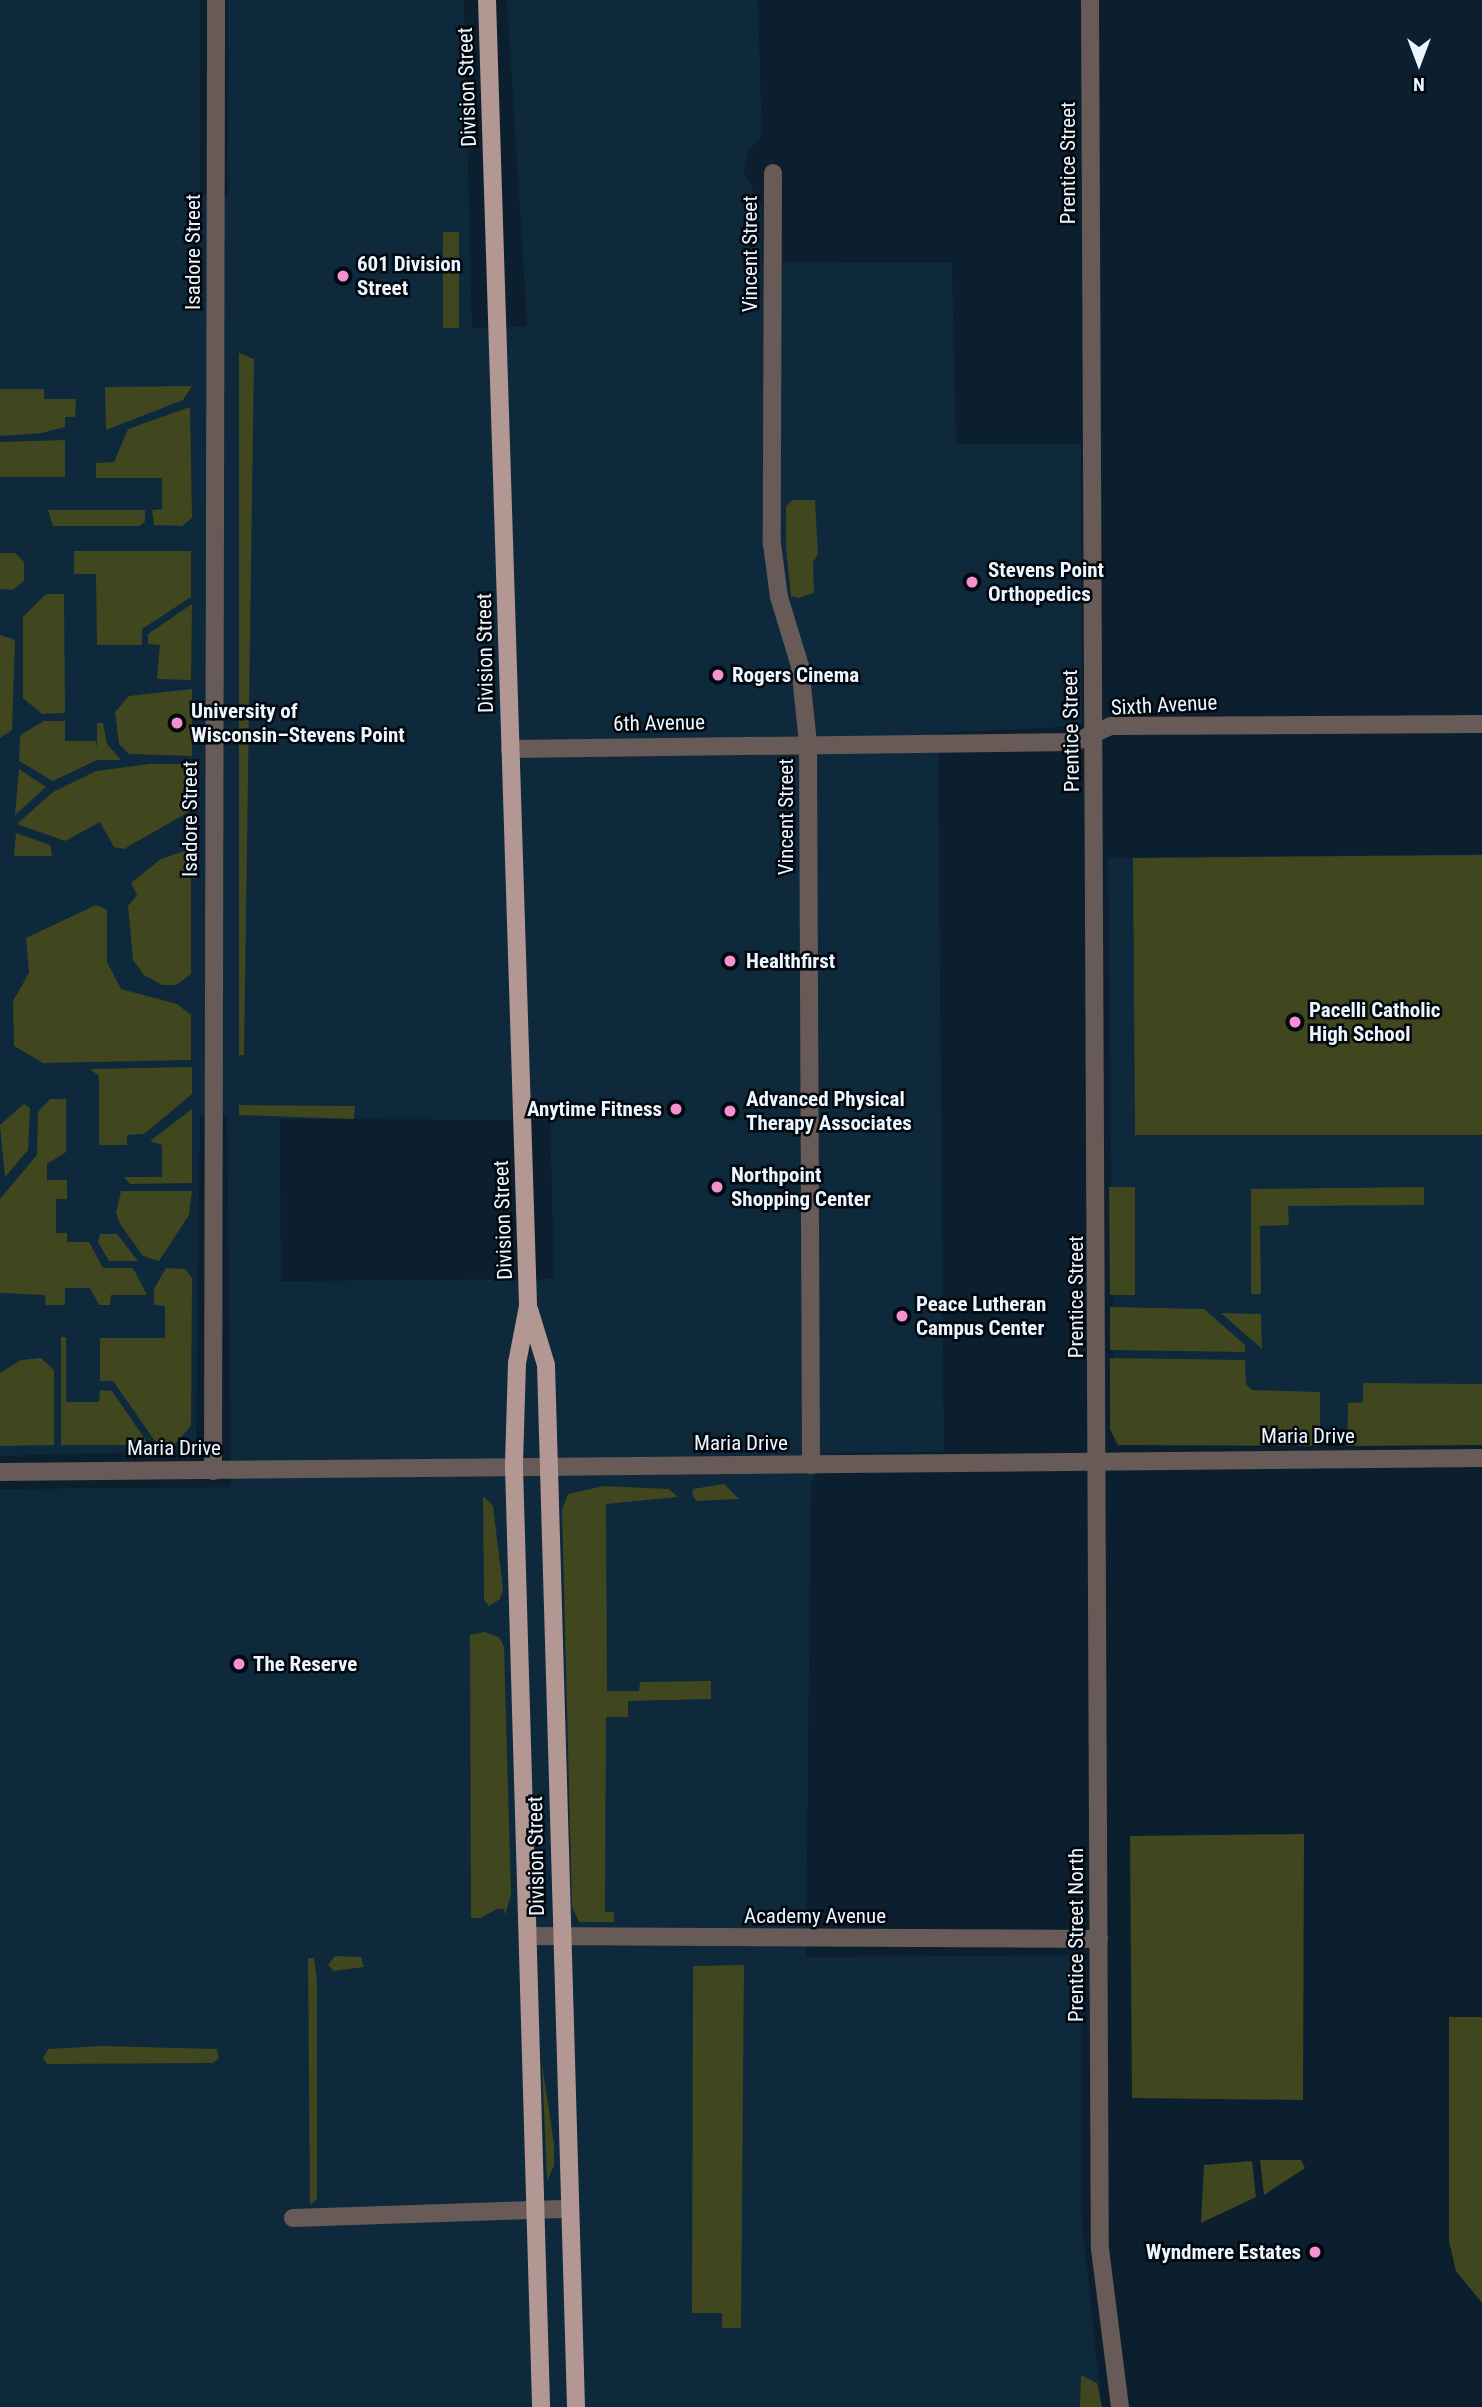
<!DOCTYPE html>
<html>
<head>
<meta charset="utf-8">
<style>
	body { margin:0 }
	#map { position:relative; width:1482px; height:2407px; overflow:hidden; background:#0b1f2e; font-family:"Roboto Condensed",sans-serif }
	div>[style] { position:absolute }
	.built>* { inset:0; background:#0e283c }
	.green>* { inset:0; background:#40461e }
	.minor>* { height:18px; margin:-9px; padding:0 9px; transform-origin:9px; border-radius:9px; background:#675a57 }
	.major>* { height:18px; margin:-9px; padding:0 9px; transform-origin:9px; border-radius:9px; background:#b29792 }
	.dots>* { width:19px; height:19px; translate:-50% -50%; box-sizing:border-box; border:4px solid #03080e; border-radius:50% }
	span { translate:-50% -50%; white-space:nowrap; text-align:center; line-height:1.15; -webkit-text-stroke:5px #03080e; paint-order:stroke }
	.street-label { font-size:21px; color:#ecf6ff }
	.poi-label { font-size:21px; color:#ecf6ff; font-weight:700 }
	.left { translate:0 -50%; text-align:left }
	.right { translate:-100% -50%; text-align:right }
	.north { position:absolute; left:1384px; top:28px; width:70px; height:70px; -webkit-text-stroke:5px #03080e; paint-order:stroke; rotate:180deg; font-size:19px; font-weight:700; line-height:28px; text-align:center; color:#ecf6ff }
	.north::after { content:''; display:block; margin:auto; width:24px; height:32px; background:#ecf6ff; clip-path:polygon(50% 0,100% 100%,50% 72%,0 100%) }
</style>
</head>
<body>
<div id="map">
	<div class="built">
		<i style="clip-path:polygon(evenodd,0 0,200px 0,200px 195px,228px 195px,228px 0,464px 0,472px 328px,527px 326px,507px 0,758px 0,762px 136px,748px 152px,744px 173px,762px 206px,762px 262px,952px 263px,956px 444px,1081px 444px,1082px 726px,938px 733px,944px 1452px,827px 1453px,811px 1484px,806px 1957px,1071px 1955px,1081px 1961px,1082px 2225px,1102px 2407px,0 2407px,0 1489px,231px 1487px,227px 1115px,200px 1116px,196px 1451px,0 1456px,0 0,280px 1119px,550px 1120px,554px 1279px,281px 1281px,280px 1119px)"></i>
		<i style="clip-path:polygon(1482px 854px,1482px 1444px,1114px 1443px,1108px 858px)"></i>
	</div>
	<div class="green">
		<i style="clip-path:polygon(443px 232px,459px 232px,459px 328px,443px 328px)"></i>
		<i style="clip-path:polygon(239px 353px,254px 359px,244px 1055px,239px 1055px)"></i>
		<i style="clip-path:polygon(192px 386px,183px 400px,106px 430px,105px 387px)"></i>
		<i style="clip-path:polygon(0 389px,44px 389px,44px 399px,76px 399px,75px 417px,65px 417px,65px 427px,42px 433px,0 436px)"></i>
		<i style="clip-path:polygon(190px 407px,192px 518px,182px 526px,154px 525px,152px 510px,162px 509px,162px 478px,96px 478px,96px 463px,114px 462px,128px 429px)"></i>
		<i style="clip-path:polygon(65px 440px,65px 477px,0 477px,0 442px)"></i>
		<i style="clip-path:polygon(793px 500px,815px 500px,818px 554px,813px 562px,814px 593px,798px 598px,791px 596px,786px 548px,786px 506px)"></i>
		<i style="clip-path:polygon(48px 510px,145px 510px,145px 521px,140px 526px,53px 526px)"></i>
		<i style="clip-path:polygon(74px 551px,191px 551px,191px 597px,142px 629px,142px 645px,97px 645px,96px 574px,74px 574px)"></i>
		<i style="clip-path:polygon(0 553px,15px 553px,24px 562px,24px 581px,13px 590px,0 589px)"></i>
		<i style="clip-path:polygon(46px 594px,64px 594px,65px 713px,42px 714px,23px 698px,23px 617px)"></i>
		<i style="clip-path:polygon(192px 604px,191px 680px,157px 679px,160px 645px,148px 644px,148px 634px)"></i>
		<i style="clip-path:polygon(0 635px,15px 640px,12px 730px,0 738px)"></i>
		<i style="clip-path:polygon(192px 689px,192px 756px,129px 754px,119px 744px,115px 712px,129px 696px)"></i>
		<i style="clip-path:polygon(44px 721px,65px 721px,65px 741px,96px 741px,97px 748px,97px 723px,103px 723px,107px 744px,121px 760px,97px 760px,53px 781px,19px 761px,20px 735px)"></i>
		<i style="clip-path:polygon(149px 764px,192px 764px,192px 810px,124px 849px,114px 847px,100px 822px,65px 841px,17px 824px,53px 792px,96px 771px)"></i>
		<i style="clip-path:polygon(19px 769px,46px 787px,15px 815px)"></i>
		<i style="clip-path:polygon(16px 833px,50px 845px,52px 856px,14px 856px)"></i>
		<i style="clip-path:polygon(184px 851px,191px 854px,191px 974px,176px 985px,162px 985px,144px 975px,133px 960px,128px 906px,137px 895px,131px 883px,161px 859px)"></i>
		<i style="clip-path:polygon(1482px 855px,1482px 1135px,1135px 1135px,1133px 858px)"></i>
		<i style="clip-path:polygon(96px 905px,107px 910px,107px 962px,121px 989px,177px 1004px,191px 1015px,191px 1060px,43px 1063px,14px 1046px,13px 1001px,29px 973px,26px 938px)"></i>
		<i style="clip-path:polygon(192px 1067px,192px 1094px,144px 1134px,127px 1135px,127px 1145px,99px 1145px,99px 1076px,90px 1069px)"></i>
		<i style="clip-path:polygon(50px 1099px,66px 1099px,66px 1152px,47px 1164px,47px 1180px,67px 1180px,67px 1199px,56px 1199px,56px 1233px,67px 1233px,67px 1242px,89px 1242px,103px 1268px,133px 1268px,147px 1295px,111px 1295px,110px 1305px,99px 1305px,90px 1288px,65px 1288px,65px 1305px,46px 1305px,45px 1295px,0 1293px,0 1199px,37px 1155px,38px 1112px)"></i>
		<i style="clip-path:polygon(24px 1104px,30px 1108px,28px 1150px,5px 1177px,0 1125px)"></i>
		<i style="clip-path:polygon(239px 1105px,355px 1106px,354px 1119px,239px 1115px)"></i>
		<i style="clip-path:polygon(192px 1109px,192px 1183px,130px 1184px,124px 1177px,162px 1177px,162px 1145px,150px 1141px)"></i>
		<i style="clip-path:polygon(1109px 1187px,1135px 1187px,1135px 1295px,1110px 1295px)"></i>
		<i style="clip-path:polygon(1424px 1187px,1424px 1205px,1288px 1206px,1289px 1225px,1260px 1226px,1261px 1294px,1251px 1294px,1251px 1189px)"></i>
		<i style="clip-path:polygon(121px 1191px,192px 1191px,189px 1215px,159px 1261px,143px 1256px,120px 1224px,116px 1213px)"></i>
		<i style="clip-path:polygon(100px 1234px,117px 1234px,138px 1261px,109px 1261px,98px 1242px)"></i>
		<i style="clip-path:polygon(166px 1268px,185px 1269px,192px 1278px,191px 1426px,174px 1445px,157px 1444px,113px 1381px,100px 1381px,100px 1338px,165px 1338px,165px 1306px,154px 1305px,154px 1289px)"></i>
		<i style="clip-path:polygon(1110px 1307px,1204px 1309px,1245px 1345px,1245px 1352px,1110px 1350px)"></i>
		<i style="clip-path:polygon(1221px 1313px,1261px 1314px,1262px 1349px)"></i>
		<i style="clip-path:polygon(61px 1337px,66px 1337px,66px 1402px,99px 1402px,100px 1390px,112px 1391px,149px 1445px,61px 1445px)"></i>
		<i style="clip-path:polygon(41px 1358px,54px 1370px,54px 1445px,0 1446px,0 1373px,21px 1360px)"></i>
		<i style="clip-path:polygon(1110px 1358px,1245px 1360px,1246px 1384px,1252px 1390px,1320px 1392px,1320px 1446px,1118px 1445px,1110px 1429px)"></i>
		<i style="clip-path:polygon(1363px 1383px,1482px 1384px,1482px 1445px,1347px 1446px,1348px 1403px,1363px 1402px)"></i>
		<i style="clip-path:polygon(724px 1484px,739px 1499px,696px 1501px,692px 1494px,693px 1489px)"></i>
		<i style="clip-path:polygon(604px 1486px,669px 1489px,678px 1497px,606px 1504px,607px 1691px,639px 1691px,640px 1682px,711px 1681px,711px 1699px,628px 1701px,628px 1717px,606px 1717px,605px 1912px,614px 1912px,614px 1922px,579px 1922px,572px 1907px,562px 1510px,568px 1494px)"></i>
		<i style="clip-path:polygon(483px 1496px,493px 1506px,503px 1589px,500px 1599px,489px 1606px,484px 1600px)"></i>
		<i style="clip-path:polygon(485px 1632px,499px 1637px,504px 1647px,511px 1895px,505px 1915px,504px 1909px,497px 1909px,480px 1918px,471px 1918px,470px 1635px)"></i>
		<i style="clip-path:polygon(1304px 1834px,1303px 2100px,1132px 2098px,1130px 1836px)"></i>
		<i style="clip-path:polygon(335px 1956px,361px 1957px,364px 1967px,334px 1971px,328px 1965px)"></i>
		<i style="clip-path:polygon(308px 1958px,314px 1958px,317px 1981px,317px 2199px,310px 2205px)"></i>
		<i style="clip-path:polygon(744px 1965px,741px 2328px,722px 2328px,722px 2313px,692px 2313px,693px 1966px)"></i>
		<i style="clip-path:polygon(1449px 2017px,1482px 2017px,1482px 2303px,1456px 2271px,1449px 2241px)"></i>
		<i style="clip-path:polygon(102px 2046px,217px 2049px,219px 2058px,213px 2063px,47px 2064px,43px 2058px,48px 2049px)"></i>
		<i style="clip-path:polygon(542px 2064px,554px 2144px,554px 2166px,547px 2181px)"></i>
		<i style="clip-path:polygon(1260px 2160px,1301px 2160px,1305px 2168px,1264px 2195px)"></i>
		<i style="clip-path:polygon(1252px 2161px,1256px 2197px,1201px 2223px,1204px 2165px)"></i>
		<i style="clip-path:polygon(1081px 2375px,1097px 2383px,1102px 2407px,1080px 2407px)"></i>
	</div>
	<div class="minor">
		<i style="left:1090px;top:0;width:2249px;rotate:89.75deg"></i>
		<i style="left:1100px;top:2249px;width:159px;rotate:82.8deg"></i>
		<i style="left:773px;top:173px;width:371px;rotate:90.2deg"></i>
		<i style="left:772px;top:544px;width:53px;rotate:82.5deg"></i>
		<i style="left:779px;top:597px;width:72px;rotate:73.1deg"></i>
		<i style="left:800px;top:666px;width:78px;rotate:84.1deg"></i>
		<i style="left:808px;top:744px;width:721px;rotate:89.76deg"></i>
		<i style="left:510px;top:749px;width:565px;rotate:-0.71deg"></i>
		<i style="left:1075px;top:742px;width:39px;rotate:-24deg"></i>
		<i style="left:1111px;top:726px;width:371px;rotate:-0.3deg"></i>
		<i style="left:213px;top:1471px;width:1471px;rotate:-89.88deg"></i>
		<i style="left:0;top:1472px;width:1482px;rotate:-0.54deg"></i>
		<i style="left:530px;top:1936px;width:569px;rotate:0.3deg"></i>
		<i style="left:293px;top:2218px;width:277px;rotate:-1.9deg"></i>
	</div>
	<div class="major">
		<i style="left:487px;top:0;width:1307px;rotate:88.2deg"></i>
		<i style="left:528px;top:1306px;width:58px;rotate:100.9deg"></i>
		<i style="left:517px;top:1363px;width:104px;rotate:91.7deg"></i>
		<i style="left:514px;top:1467px;width:940px;rotate:88.35deg"></i>
		<i style="left:529px;top:1309px;width:59px;rotate:73.1deg"></i>
		<i style="left:546px;top:1365px;width:1042px;rotate:88.35deg"></i>
	</div>
	<div class="dots">
		<i style="left:343px;top:276px;background:#f590d1"></i>
		<i style="left:972px;top:582px;background:#f590d1"></i>
		<i style="left:718px;top:675px;background:#f590d1"></i>
		<i style="left:177px;top:723px;background:#f590d1"></i>
		<i style="left:730px;top:961px;background:#f590d1"></i>
		<i style="left:1295px;top:1022px;background:#f590d1"></i>
		<i style="left:676px;top:1109px;background:#f590d1"></i>
		<i style="left:730px;top:1111px;background:#f590d1"></i>
		<i style="left:717px;top:1187px;background:#f590d1"></i>
		<i style="left:902px;top:1316px;background:#f590d1"></i>
		<i style="left:239px;top:1664px;background:#f590d1"></i>
		<i style="left:1315px;top:2252px;background:#f590d1"></i>
	</div>
	<div class="street-label">
		<span style="left:467px;top:87px;rotate:-92deg">Division Street</span>
		<span style="left:1068px;top:163px;rotate:-90deg">Prentice Street</span>
		<span style="left:193px;top:252px;rotate:-90deg">Isadore Street</span>
		<span style="left:750px;top:254px;rotate:-90deg">Vincent Street</span>
		<span style="left:485px;top:653px;rotate:-91deg">Division Street</span>
		<span style="left:1164px;top:705px;rotate:-3deg">Sixth Avenue</span>
		<span style="left:659px;top:723px;rotate:-1deg">6th Avenue</span>
		<span style="left:1071px;top:731px;rotate:-91deg">Prentice Street</span>
		<span style="left:786px;top:817px;rotate:-90deg">Vincent Street</span>
		<span style="left:190px;top:819px;rotate:-90deg">Isadore Street</span>
		<span style="left:503px;top:1220px;rotate:-92deg">Division Street</span>
		<span style="left:1076px;top:1297px;rotate:-90deg">Prentice Street</span>
		<span style="left:1308px;top:1436px">Maria Drive</span>
		<span style="left:741px;top:1443px">Maria Drive</span>
		<span style="left:174px;top:1448px">Maria Drive</span>
		<span style="left:536px;top:1856px;rotate:-91deg">Division Street</span>
		<span style="left:815px;top:1916px">Academy Avenue</span>
		<span style="left:1076px;top:1935px;rotate:-90deg">Prentice Street North</span>
	</div>
	<div class="poi-label">
		<span class="left" style="left:357px;top:276px">601 Division<br>Street</span>
		<span class="left" style="left:988px;top:582px">Stevens Point<br>Orthopedics</span>
		<span class="left" style="left:732px;top:675px">Rogers Cinema</span>
		<span class="left" style="left:191px;top:723px">University of<br>Wisconsin–Stevens Point</span>
		<span class="left" style="left:746px;top:961px">Healthfirst</span>
		<span class="left" style="left:1309px;top:1022px">Pacelli Catholic<br>High School</span>
		<span class="left" style="left:746px;top:1111px">Advanced Physical<br>Therapy Associates</span>
		<span class="right" style="left:662px;top:1109px">Anytime Fitness</span>
		<span class="left" style="left:731px;top:1187px">Northpoint<br>Shopping Center</span>
		<span class="left" style="left:916px;top:1316px">Peace Lutheran<br>Campus Center</span>
		<span class="left" style="left:253px;top:1664px">The Reserve</span>
		<span class="right" style="left:1301px;top:2252px">Wyndmere Estates</span>
	</div>
	<div class="north">N</div>
</div>
</body>
</html>
